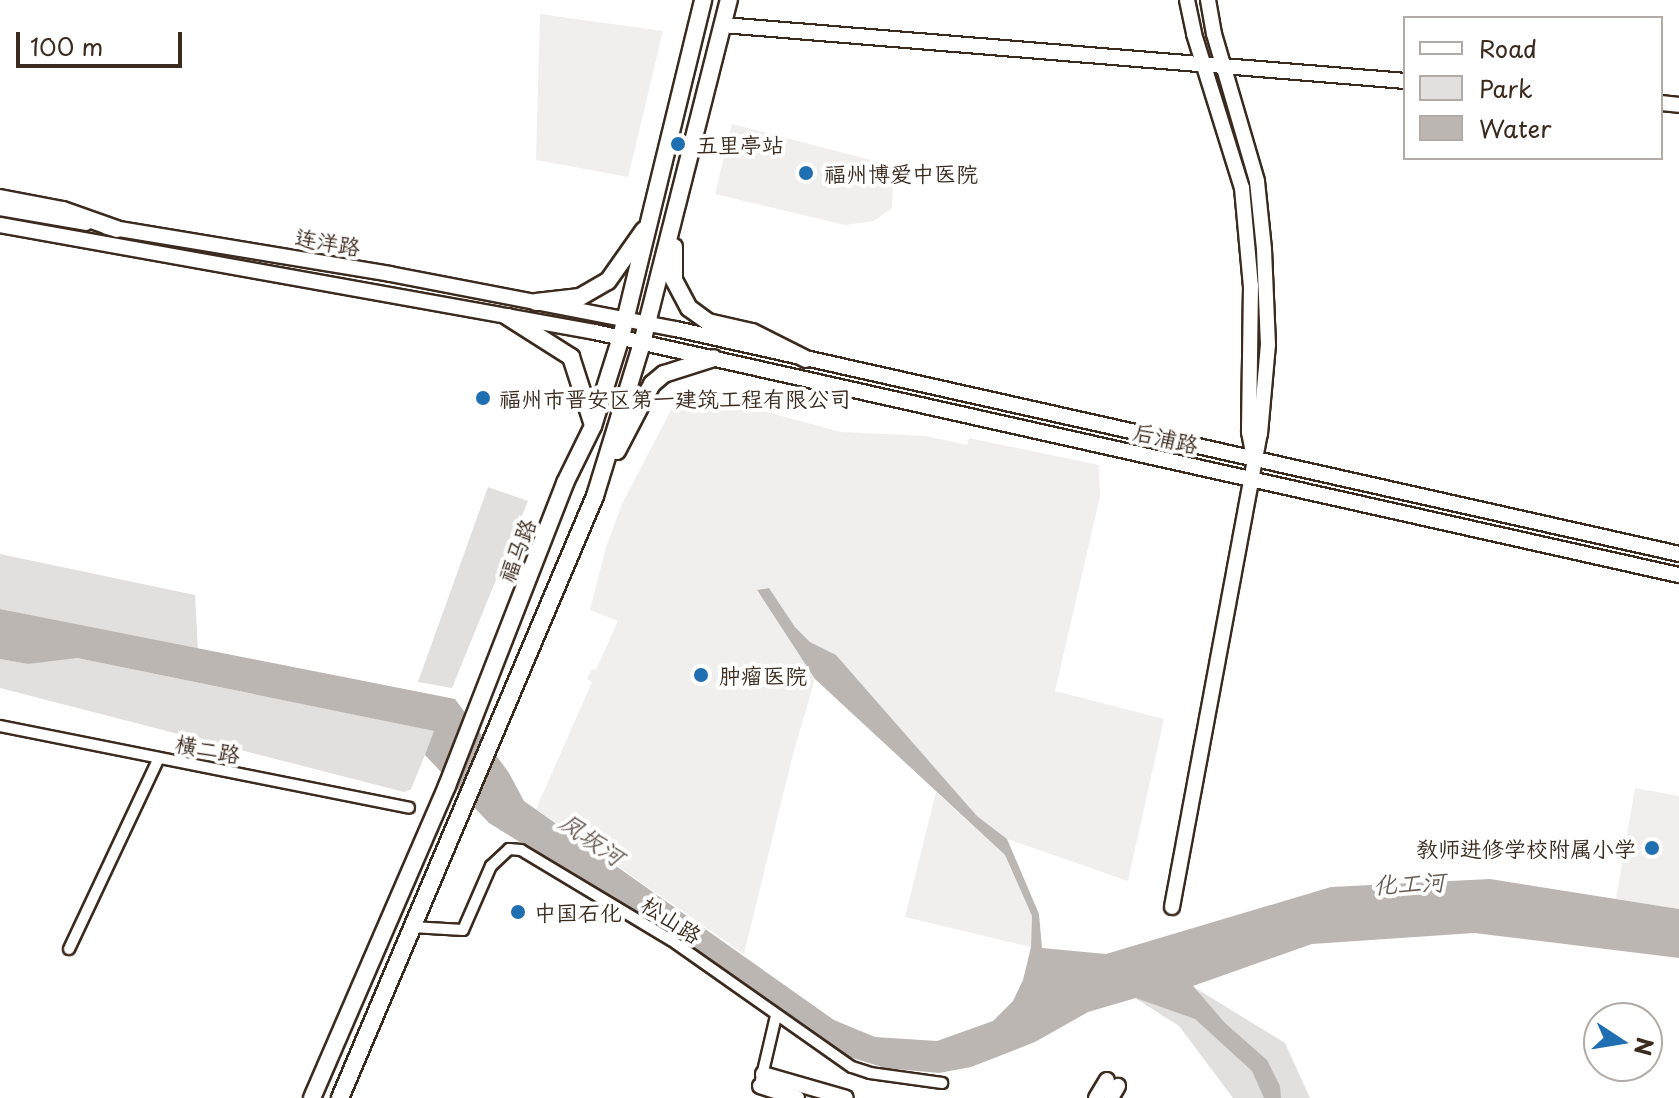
<!DOCTYPE html>
<html>
<head>
<meta charset="utf-8">
<style>
	body { margin:0 }
	#map { position:relative; width:1679px; height:1098px; overflow:hidden; background:#fff; font-family:"Playpen Sans","LXGW WenKai TC",sans-serif }
	div>[style] { position:absolute }
	.built>* { inset:0; background:#f1efee }
	.green>* { inset:0; background:#e2e0de }
	.water>* { inset:0; background:#bcb6b3 }
	.roads { filter:drop-shadow(2px 0 #3b2a1e) drop-shadow(-2px 0 #3b2a1e) drop-shadow(0 2px #3b2a1e) drop-shadow(0 -2px #3b2a1e) }
	.street>* { height:10px; margin:-5px; padding:0 5px; transform-origin:5px; border-radius:5px; background:#fff }
	.secondary>* { height:14px; margin:-7px; padding:0 7px; transform-origin:7px; border-radius:7px; background:#fff }
	.primary>* { height:16px; margin:-8px; padding:0 8px; transform-origin:8px; border-radius:8px; background:#fff }
	.dots>* { width:22px; height:22px; translate:-50% -50%; box-sizing:border-box; border:4px solid #fff; border-radius:50% }
	span { translate:-50% -50%; white-space:nowrap; text-align:center; line-height:1.15; -webkit-text-stroke:8px #fff; paint-order:stroke }
	.poi-label { font-size:22px; color:#3b2a1e }
	.left { translate:0 -50%; text-align:left }
	.right { translate:-100% -50%; text-align:right }
	.street-label { font-size:22px; color:#3b2a1e }
	.water-label { font-size:24px; color:#685b52; font-style:italic }
	.legend { position:absolute; left:1403px; top:16px; width:260px; height:144px; box-sizing:border-box; background:#fff; border:2px solid #b1aaa5; margin:0; padding:10px 14px; list-style:none; font-size:24px; color:#3b2a1e }
	.legend li { display:flex; align-items:center; gap:16px; height:40px }
	.legend b { width:40px; border:2px solid #b1aaa5 }
	.north { position:absolute; left:1583px; top:1002px; width:80px; height:80px; box-sizing:border-box; background:#fff; border:2px solid #b1aaa5; border-radius:50%; rotate:102deg; font-size:22px; font-weight:700; line-height:32px; text-align:center; color:#3b2a1e }
	.north::after { content:''; display:block; margin:auto; width:28px; height:36px; background:#1f6fb2; clip-path:polygon(50% 0,100% 100%,50% 72%,0 100%) }
	.scale { position:absolute; left:16px; top:32px; width:166px; height:36px; box-sizing:border-box; border:4px solid #3b2a1e; border-top:0; padding-left:10px; font-size:24px; line-height:28px; white-space:nowrap; color:#3b2a1e; -webkit-text-stroke:6px #fff; paint-order:stroke }
</style>
</head>
<body>
<div id="map">
	<div class="built">
		<i style="clip-path:polygon(540px 14px,663px 31px,628px 177px,536px 160px)"></i>
		<i style="clip-path:polygon(732px 124px,894px 166px,892px 208px,874px 221px,845px 225px,715px 194px)"></i>
		<i style="clip-path:polygon(682px 389px,841px 432px,926px 436px,967px 445px,969px 438px,1099px 465px,1100px 497px,1055px 691px,1164px 719px,1128px 881px,1007px 839px,977px 816px,836px 655px,810px 642px,795px 627px,769px 588px,757px 591px,815px 679px,793px 754px,744px 954px,536px 809px,592px 682px,587px 679px,592px 669px,596px 670px,618px 621px,590px 610px,606px 547px,622px 504px)"></i>
		<i style="clip-path:polygon(1635px 788px,1679px 796px,1679px 909px,1616px 899px)"></i>
		<i style="clip-path:polygon(936px 792px,1005px 855px,1032px 916px,1031px 947px,905px 917px)"></i>
	</div>
	<div class="green">
		<i style="clip-path:polygon(488px 487px,528px 501px,452px 688px,418px 682px)"></i>
		<i style="clip-path:polygon(0 554px,195px 595px,198px 650px,0 609px)"></i>
		<i style="clip-path:polygon(61px 658px,77px 658px,435px 731px,411px 789px,404px 792px,0 688px,0 659px,29px 664px)"></i>
		<i style="clip-path:polygon(1192px 986px,1285px 1043px,1310px 1098px,1233px 1098px,1179px 1026px,1135px 998px)"></i>
	</div>
	<div class="water">
		<i style="clip-path:polygon(769px 588px,795px 627px,810px 642px,836px 655px,977px 816px,1007px 839px,1039px 914px,1042px 948px,1106px 954px,1331px 887px,1490px 879px,1679px 909px,1679px 958px,1474px 933px,1312px 944px,1193px 986px,1225px 1023px,1267px 1060px,1280px 1086px,1281px 1098px,1264px 1098px,1252px 1071px,1195px 1019px,1136px 998px,1088px 1012px,1035px 1042px,971px 1067px,939px 1073px,885px 1068px,843px 1055px,668px 934px,489px 823px,425px 755px,434px 731px,77px 658px,28px 664px,0 659px,0 609px,455px 699px,509px 773px,524px 801px,834px 1020px,875px 1037px,937px 1041px,993px 1021px,1013px 1001px,1023px 980px,1031px 947px,1032px 916px,1005px 855px,815px 679px,757px 590px)"></i>
	</div>
	<div class="roads">
		<div class="street">
			<i style="left:0;top:726px;width:417px;rotate:11.3deg"></i>
			<i style="left:412px;top:927px;width:51px;rotate:3.4deg"></i>
			<i style="left:463px;top:930px;width:70px;rotate:-66.4deg"></i>
			<i style="left:491px;top:866px;width:25px;rotate:-43deg"></i>
			<i style="left:509px;top:849px;width:12px;rotate:5deg"></i>
			<i style="left:521px;top:850px;width:175px;rotate:31deg"></i>
			<i style="left:671px;top:940px;width:221px;rotate:35.1deg"></i>
			<i style="left:852px;top:1067px;width:19px;rotate:18deg"></i>
			<i style="left:870px;top:1073px;width:73px;rotate:7.9deg"></i>
			<i style="left:69px;top:949px;width:211px;rotate:-64.8deg"></i>
			<i style="left:761px;top:1080px;width:66px;rotate:-76.8deg"></i>
		</div>
		<div class="secondary">
			<i style="left:1187px;top:0;width:35px;rotate:78deg"></i>
			<i style="left:1194px;top:34px;width:161px;rotate:72.7deg"></i>
			<i style="left:1242px;top:188px;width:98px;rotate:84.8deg"></i>
			<i style="left:1251px;top:286px;width:146px;rotate:90.8deg"></i>
			<i style="left:1249px;top:432px;width:21px;rotate:79deg"></i>
			<i style="left:723px;top:25px;width:684px;rotate:4.69deg"></i>
			<i style="left:1661px;top:103px;width:18px;rotate:6deg"></i>
			<i style="left:0;top:208px;width:87px;rotate:9.9deg"></i>
			<i style="left:0;top:225px;width:605px;rotate:10.19deg"></i>
			<i style="left:595px;top:332px;width:1111px;rotate:12.64deg"></i>
			<i style="left:107px;top:227px;width:287px;rotate:9.4deg"></i>
			<i style="left:390px;top:274px;width:291px;rotate:10.9deg"></i>
			<i style="left:676px;top:329px;width:1028px;rotate:12.64deg"></i>
			<i style="left:1172px;top:907px;width:481px;rotate:-79.5deg"></i>
			<i style="left:1260px;top:434px;width:89px;rotate:-84.9deg"></i>
			<i style="left:1268px;top:345px;width:96px;rotate:-92.4deg"></i>
			<i style="left:1264px;top:249px;width:68px;rotate:-95.9deg"></i>
			<i style="left:1257px;top:181px;width:153px;rotate:-106.3deg"></i>
			<i style="left:1214px;top:34px;width:35px;rotate:-100deg"></i>
			<i style="left:763px;top:1074px;width:86px;rotate:16.1deg"></i>
			<i style="left:760px;top:1086px;width:39px;rotate:18deg"></i>
			<i style="left:1096px;top:1098px;width:21px;rotate:-59deg"></i>
			<i style="left:1111px;top:1098px;width:14px;rotate:-60deg"></i>
		</div>
		<div class="primary">
			<i style="left:0;top:198px;width:64px;rotate:10.8deg"></i>
			<i style="left:63px;top:210px;width:57px;rotate:19.4deg"></i>
			<i style="left:674px;top:247px;width:33px;rotate:90deg"></i>
			<i style="left:674px;top:280px;width:32px;rotate:62deg"></i>
			<i style="left:689px;top:308px;width:24px;rotate:36deg"></i>
			<i style="left:708px;top:322px;width:45px;rotate:12.8deg"></i>
			<i style="left:752px;top:332px;width:60px;rotate:26.6deg"></i>
			<i style="left:536px;top:302px;width:44px;rotate:-6.5deg"></i>
			<i style="left:580px;top:297px;width:32px;rotate:-30deg"></i>
			<i style="left:608px;top:281px;width:62px;rotate:-54.8deg"></i>
			<i style="left:508px;top:317px;width:75px;rotate:32.4deg"></i>
			<i style="left:571px;top:357px;width:71px;rotate:72.1deg"></i>
			<i style="left:617px;top:451px;width:76px;rotate:-62.4deg"></i>
			<i style="left:652px;top:384px;width:16px;rotate:-40deg"></i>
			<i style="left:664px;top:374px;width:52px;rotate:-17.7deg"></i>
			<i style="left:312px;top:1098px;width:340px;rotate:-66.6deg"></i>
			<i style="left:447px;top:786px;width:325px;rotate:-68.7deg"></i>
			<i style="left:565px;top:483px;width:64px;rotate:-63.8deg"></i>
			<i style="left:593px;top:426px;width:93px;rotate:-72.5deg"></i>
			<i style="left:621px;top:337px;width:347px;rotate:-76.3deg"></i>
			<i style="left:340px;top:1098px;width:654px;rotate:-67.04deg"></i>
			<i style="left:595px;top:496px;width:160px;rotate:-72.9deg"></i>
			<i style="left:642px;top:343px;width:354px;rotate:-75.8deg"></i>
		</div>
	</div>
	<div class="dots">
		<i style="left:678px;top:144px;background:#1f6fb2"></i>
		<i style="left:806px;top:173px;background:#1f6fb2"></i>
		<i style="left:483px;top:398px;background:#1f6fb2"></i>
		<i style="left:701px;top:675px;background:#1f6fb2"></i>
		<i style="left:1652px;top:848px;background:#1f6fb2"></i>
		<i style="left:518px;top:912px;background:#1f6fb2"></i>
	</div>
	<div class="poi-label">
		<span class="left" style="left:696px;top:144px">五里亭站</span>
		<span class="left" style="left:824px;top:173px">福州博爱中医院</span>
		<span class="left" style="left:499px;top:398px">福州市晋安区第一建筑工程有限公司</span>
		<span class="left" style="left:719px;top:675px">肿瘤医院</span>
		<span class="right" style="left:1636px;top:848px">教师进修学校附属小学</span>
		<span class="left" style="left:534px;top:912px">中国石化</span>
	</div>
	<div class="street-label">
		<span style="left:328px;top:241px;rotate:10deg">连洋路</span>
		<span style="left:1166px;top:437px;rotate:13deg">后浦路</span>
		<span style="left:516px;top:550px;rotate:-69deg">福马路</span>
		<span style="left:208px;top:748px;rotate:11deg">横二路</span>
		<span style="left:672px;top:919px;rotate:33deg">松山路</span>
	</div>
	<div class="water-label">
		<span style="left:592px;top:839px;rotate:35deg">凤坂河</span>
		<span style="left:1409px;top:883px;rotate:-3deg">化工河</span>
	</div>
	<ul class="legend">
	<li><b style="height:10px;background:#fff"></b>Road</li>
	<li><b style="height:22px;background:#e2e0de"></b>Park</li>
	<li><b style="height:22px;background:#bcb6b3"></b>Water</li>
	</ul>
	<div class="north">N</div>
	<div class="scale">100 m</div>
</div>
</body>
</html>
